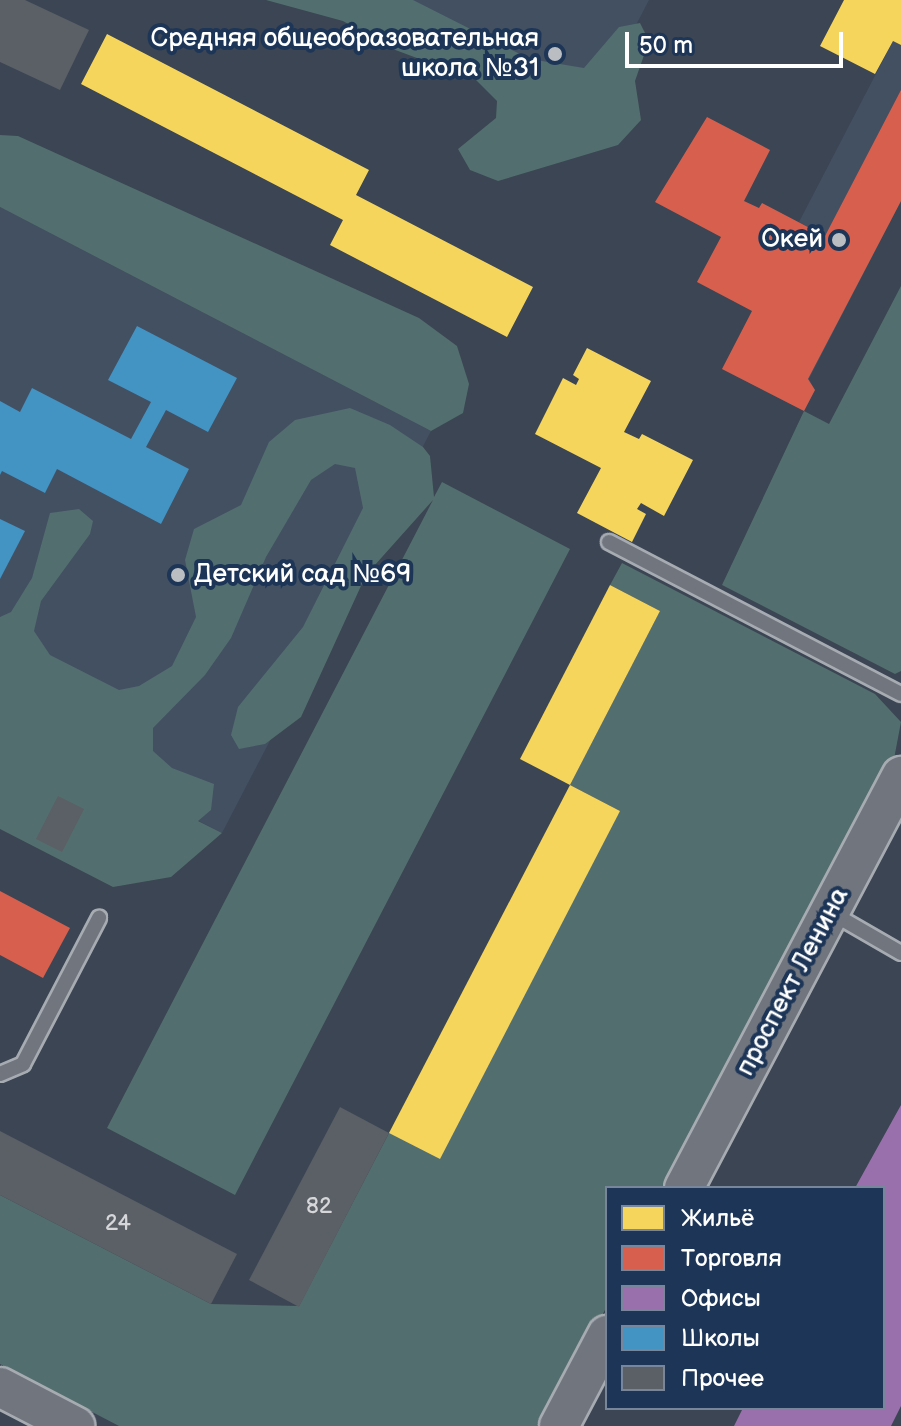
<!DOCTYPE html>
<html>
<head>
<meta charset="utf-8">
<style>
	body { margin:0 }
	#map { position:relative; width:901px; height:1426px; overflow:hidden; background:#3b4553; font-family:"Balsamiq Sans",sans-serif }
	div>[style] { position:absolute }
	.built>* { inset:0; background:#425062 }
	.green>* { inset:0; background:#536e6e }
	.homes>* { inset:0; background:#f6d55c }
	.shops>* { inset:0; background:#d6604d }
	.offices>* { inset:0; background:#9970ab }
	.schools>* { inset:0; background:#4393c3 }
	.building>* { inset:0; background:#5b5f66 }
	.roads { filter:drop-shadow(2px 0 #a7abb2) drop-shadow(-2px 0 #a7abb2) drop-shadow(0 2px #a7abb2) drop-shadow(0 -2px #a7abb2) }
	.lane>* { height:14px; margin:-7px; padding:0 7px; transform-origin:7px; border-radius:7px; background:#70757e }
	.secondary>* { height:38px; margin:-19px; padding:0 19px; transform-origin:19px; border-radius:19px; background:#70757e }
	.dots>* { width:22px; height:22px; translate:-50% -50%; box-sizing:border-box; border:4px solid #1d3557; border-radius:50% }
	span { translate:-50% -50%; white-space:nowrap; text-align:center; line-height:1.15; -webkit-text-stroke:8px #1d3557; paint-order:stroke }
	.number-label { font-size:22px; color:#d6d7d9 }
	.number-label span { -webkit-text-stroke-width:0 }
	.poi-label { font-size:26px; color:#fff }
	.right { translate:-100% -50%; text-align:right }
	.left { translate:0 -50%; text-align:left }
	.street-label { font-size:26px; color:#fff }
	.legend { position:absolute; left:605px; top:1186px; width:280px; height:224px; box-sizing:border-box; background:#1d3557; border:2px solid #77869a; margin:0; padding:10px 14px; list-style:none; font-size:24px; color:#fff }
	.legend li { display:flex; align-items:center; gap:16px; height:40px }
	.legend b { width:40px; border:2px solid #77869a }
	.scale { position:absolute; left:625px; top:32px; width:218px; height:36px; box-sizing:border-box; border:4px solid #fff; border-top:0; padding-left:10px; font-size:24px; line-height:28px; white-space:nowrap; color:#fff; -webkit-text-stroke:6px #1d3557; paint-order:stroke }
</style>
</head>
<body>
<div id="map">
	<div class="built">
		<i style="clip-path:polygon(385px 0,649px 0,593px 108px)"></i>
		<i style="clip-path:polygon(893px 41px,901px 45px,901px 201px,809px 379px,815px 390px,804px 411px,722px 369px,813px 230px,799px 222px)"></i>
		<i style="clip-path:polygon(0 207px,431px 431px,222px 833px,0 718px)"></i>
	</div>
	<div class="green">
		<i style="clip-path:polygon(266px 0,413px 0,530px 59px,584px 68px,619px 27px,640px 23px,649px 41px,635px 81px,641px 120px,618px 145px,498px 181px,470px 170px,458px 149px,496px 118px,497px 101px,476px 80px,390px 48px,343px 21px)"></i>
		<i style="clip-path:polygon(0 135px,18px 136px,419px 318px,457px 346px,469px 384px,463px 413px,431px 431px,0 207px)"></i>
		<i style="clip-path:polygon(901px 286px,901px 671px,895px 674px,722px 585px,804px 411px,829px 424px)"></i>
		<i style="clip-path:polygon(350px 408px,390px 425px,423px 447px,430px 456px,434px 497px,442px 482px,570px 549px,235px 1195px,107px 1128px,433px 500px,366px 575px,301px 717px,265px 744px,239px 749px,231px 735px,238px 707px,303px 627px,363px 508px,355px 468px,335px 464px,311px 480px,266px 557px,231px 638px,205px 675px,153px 728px,153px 751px,172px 768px,214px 784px,211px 810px,198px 821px,222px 833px,171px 877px,113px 887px,0 829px,0 617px,11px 612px,32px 578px,50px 513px,79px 509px,93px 521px,90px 534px,41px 601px,34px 631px,50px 655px,119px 690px,139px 686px,172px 666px,196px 617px,185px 560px,194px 529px,241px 505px,269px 442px,295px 420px)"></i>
		<i style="clip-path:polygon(622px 563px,875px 694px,901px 722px,894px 759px,669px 1188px,607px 1188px,607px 1306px,544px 1426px,119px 1426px,0 1364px,0 1195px,211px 1304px,299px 1306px,389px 1133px,620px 811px,570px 785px,660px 611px,610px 585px)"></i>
	</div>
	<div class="homes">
		<i style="clip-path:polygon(844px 0,901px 0,901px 45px,893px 41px,875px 74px,820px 46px)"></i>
		<i style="clip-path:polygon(107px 34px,369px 170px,356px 195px,533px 287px,507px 337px,330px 245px,343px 220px,81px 84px)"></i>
		<i style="clip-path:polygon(587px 348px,651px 381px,624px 432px,639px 439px,642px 434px,693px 460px,664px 516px,641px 503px,637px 509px,646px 514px,632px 542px,577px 513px,601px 468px,535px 434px,563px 378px,576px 385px,579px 379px,573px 375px)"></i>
		<i style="clip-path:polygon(610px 585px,660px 611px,570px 785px,520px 759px)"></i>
		<i style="clip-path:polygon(570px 785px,620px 811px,440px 1159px,389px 1133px)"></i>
	</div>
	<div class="shops">
		<i style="clip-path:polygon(901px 90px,901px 201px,808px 379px,815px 390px,804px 411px,722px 369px,752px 311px,697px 282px,721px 237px,655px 202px,707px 117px,770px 150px,744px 201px,759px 208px,762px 203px,825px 236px)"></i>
		<i style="clip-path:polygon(0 891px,70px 928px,43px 978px,0 955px)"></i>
	</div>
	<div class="offices">
		<i style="clip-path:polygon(901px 1105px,901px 1406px,891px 1426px,734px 1426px,743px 1408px,883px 1408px,883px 1188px,855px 1188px)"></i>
	</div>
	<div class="schools">
		<i style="clip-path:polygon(137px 326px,237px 378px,208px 432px,166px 410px,146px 447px,189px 469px,161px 524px,57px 469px,45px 493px,2px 471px,0 475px,0 401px,20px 412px,32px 388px,131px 439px,151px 402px,108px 380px)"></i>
		<i style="clip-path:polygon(0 519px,25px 531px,0 579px)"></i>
	</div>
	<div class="building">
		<i style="clip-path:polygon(0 0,25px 0,89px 30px,60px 90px,0 62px)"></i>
		<i style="clip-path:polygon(58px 796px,84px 809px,62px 852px,36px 839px)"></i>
		<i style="clip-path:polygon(340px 1107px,389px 1133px,299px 1307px,249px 1280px)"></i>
		<i style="clip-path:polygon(0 1131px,237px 1254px,211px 1304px,0 1195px)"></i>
	</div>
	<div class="roads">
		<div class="lane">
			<i style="left:609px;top:542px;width:329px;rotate:27.5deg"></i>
			<i style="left:830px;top:912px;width:82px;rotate:30deg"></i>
			<i style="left:0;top:1074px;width:25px;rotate:-23deg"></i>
			<i style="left:23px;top:1064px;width:165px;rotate:-62.5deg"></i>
		</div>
		<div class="secondary">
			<i style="left:684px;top:1188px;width:466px;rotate:-62.2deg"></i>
			<i style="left:0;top:1387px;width:85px;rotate:27.5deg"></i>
			<i style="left:559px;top:1426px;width:103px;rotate:-62.2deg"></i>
		</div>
	</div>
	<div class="dots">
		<i style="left:555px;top:54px;background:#babec3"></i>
		<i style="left:839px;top:240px;background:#babec3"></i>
		<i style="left:178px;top:575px;background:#babec3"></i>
	</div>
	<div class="number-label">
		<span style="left:319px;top:1207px">82</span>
		<span style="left:118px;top:1224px">24</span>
	</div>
	<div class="poi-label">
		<span class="right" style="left:539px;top:54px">Средняя общеобразовательная<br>школа №31</span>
		<span class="right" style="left:823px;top:240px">Окей</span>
		<span class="left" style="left:194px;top:575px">Детский сад №69</span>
	</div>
	<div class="street-label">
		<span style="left:793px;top:982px;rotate:-62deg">проспект Ленина</span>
	</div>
	<ul class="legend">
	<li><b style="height:22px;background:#f6d55c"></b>Жильё</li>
	<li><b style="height:22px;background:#d6604d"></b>Торговля</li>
	<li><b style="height:22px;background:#9970ab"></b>Офисы</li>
	<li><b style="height:22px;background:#4393c3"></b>Школы</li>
	<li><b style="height:22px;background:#5b5f66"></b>Прочее</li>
	</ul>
	<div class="scale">50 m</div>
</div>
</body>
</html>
